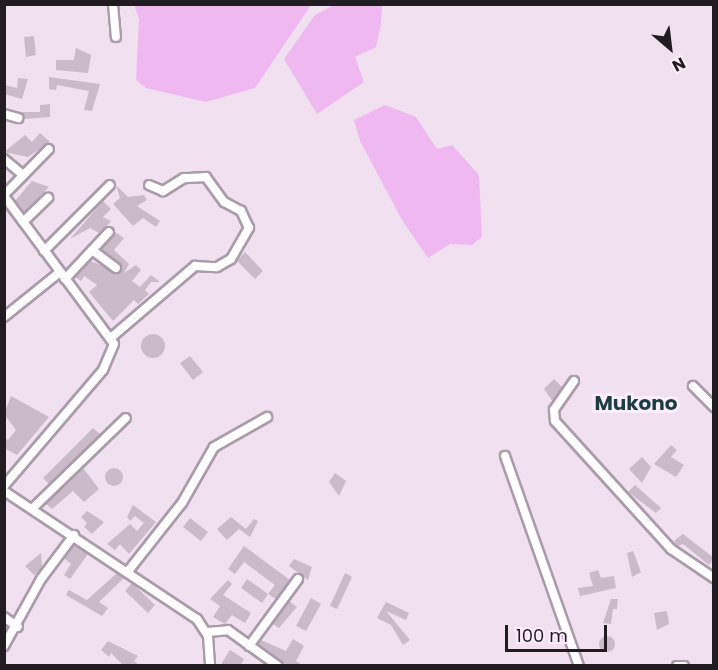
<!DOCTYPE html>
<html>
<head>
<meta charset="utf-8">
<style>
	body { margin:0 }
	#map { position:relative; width:718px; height:670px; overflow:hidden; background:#f0e0f0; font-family:Poppins,sans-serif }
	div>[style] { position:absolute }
	.green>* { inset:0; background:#f0b8f1 }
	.building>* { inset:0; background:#cabaca }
	.round { border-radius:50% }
	.roads { filter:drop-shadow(2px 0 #aa9baa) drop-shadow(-2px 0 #aa9baa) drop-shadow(0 2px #aa9baa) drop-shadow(0 -2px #aa9baa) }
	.minor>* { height:8px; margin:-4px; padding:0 4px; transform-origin:4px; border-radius:4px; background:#fff }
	span { translate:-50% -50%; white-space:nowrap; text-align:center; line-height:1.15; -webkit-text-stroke:6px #fdedfe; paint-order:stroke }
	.quarter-label { font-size:20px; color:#1c3e42; font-weight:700 }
	.frame { position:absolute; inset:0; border:6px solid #221c22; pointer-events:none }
	.north { position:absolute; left:640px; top:18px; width:60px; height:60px; -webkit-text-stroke:4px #fdedfe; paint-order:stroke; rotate:152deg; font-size:16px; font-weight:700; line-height:24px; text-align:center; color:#221c22 }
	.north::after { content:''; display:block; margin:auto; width:21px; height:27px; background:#221c22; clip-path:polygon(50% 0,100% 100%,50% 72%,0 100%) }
	.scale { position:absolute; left:505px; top:625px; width:102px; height:27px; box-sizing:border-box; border:3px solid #221c22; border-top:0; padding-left:8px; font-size:18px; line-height:21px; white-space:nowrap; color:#221c22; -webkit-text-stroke:4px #fdedfe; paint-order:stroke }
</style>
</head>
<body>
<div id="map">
	<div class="green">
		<i style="clip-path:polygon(134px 4px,311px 4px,311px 5px,255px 88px,206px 102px,146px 88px,136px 80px,139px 19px)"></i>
		<i style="clip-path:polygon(334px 5px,382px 5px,381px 24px,376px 47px,355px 57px,364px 82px,317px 114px,284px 59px,315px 15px)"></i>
		<i style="clip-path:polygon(385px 105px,416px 117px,437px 149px,452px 145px,479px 175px,482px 237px,472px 245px,450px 244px,428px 258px,402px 220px,360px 141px,354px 120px)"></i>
	</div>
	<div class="building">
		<i style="clip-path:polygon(34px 36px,36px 55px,26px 57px,24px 37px)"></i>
		<i style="clip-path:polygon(76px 48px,91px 55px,88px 73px,56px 70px,56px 60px,74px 60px)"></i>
		<i style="clip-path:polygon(49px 77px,100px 84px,92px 111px,84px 110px,89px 91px,57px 85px,56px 90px,49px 89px)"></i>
		<i style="clip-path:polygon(18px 78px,28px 79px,22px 99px,4px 94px,4px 85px,17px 88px)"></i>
		<i style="clip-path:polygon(50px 104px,50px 117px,24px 119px,22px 112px,40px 112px,40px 105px)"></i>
		<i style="clip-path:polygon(40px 133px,50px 142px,28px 157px,4px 152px,25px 135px,32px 142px)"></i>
		<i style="clip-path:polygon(32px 181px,49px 187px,24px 213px,15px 201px)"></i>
		<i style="clip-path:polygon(116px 185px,128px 197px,144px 195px,147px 200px,137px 206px,160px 221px,156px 227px,143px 218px,133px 226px,113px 204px,120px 198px)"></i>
		<i style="clip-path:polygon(103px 201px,111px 209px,103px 217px,111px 221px,106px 227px,99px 233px,90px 228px,70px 239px)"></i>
		<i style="clip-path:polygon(115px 232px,124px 238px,114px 250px,129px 264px,124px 273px,136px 265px,141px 270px,132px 281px,140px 287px,151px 275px,160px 282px,151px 282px,145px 290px,149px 294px,138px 304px,134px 300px,113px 321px,89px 292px,97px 285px,84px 276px,81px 281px,75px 277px,90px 261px,120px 272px,120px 264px,102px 250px)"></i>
		<i style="clip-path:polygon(245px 252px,263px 271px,255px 279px,237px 261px)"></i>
		<i class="round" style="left:141px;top:334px;width:24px;height:24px"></i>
		<i style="clip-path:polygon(190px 356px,203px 372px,193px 380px,180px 363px)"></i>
		<i style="clip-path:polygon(554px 379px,562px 387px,553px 402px,544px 389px)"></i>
		<i style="clip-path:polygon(11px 396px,49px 417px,17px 455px,4px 448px,4px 437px,8px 440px,16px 430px,4px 414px)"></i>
		<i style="clip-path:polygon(93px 428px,100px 434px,49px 484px,43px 478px)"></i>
		<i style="clip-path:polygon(671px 445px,677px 450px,671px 457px,684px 465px,676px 477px,654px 464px)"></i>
		<i style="clip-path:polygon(642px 457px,651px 467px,642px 483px,629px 469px)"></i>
		<i style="clip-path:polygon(83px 468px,99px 489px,84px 502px,73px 491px,52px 509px,46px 504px)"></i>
		<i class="round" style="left:105px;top:468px;width:18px;height:18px"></i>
		<i style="clip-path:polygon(335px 473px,346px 481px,339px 496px,329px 482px)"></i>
		<i style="clip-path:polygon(635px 485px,661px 508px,656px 513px,628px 492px)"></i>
		<i style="clip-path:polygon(133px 505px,156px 522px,129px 554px,120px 544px,115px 550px,107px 544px,130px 524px,137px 531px,144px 523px,135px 516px,130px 521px,127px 517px)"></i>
		<i style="clip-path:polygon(87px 511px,104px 522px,92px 534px,84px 527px,87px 523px,81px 517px)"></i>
		<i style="clip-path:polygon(231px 517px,246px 529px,254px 519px,258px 521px,250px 537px,239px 529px,227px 540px,217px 529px)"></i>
		<i style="clip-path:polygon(190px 518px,208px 532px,201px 541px,183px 527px)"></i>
		<i style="clip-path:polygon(683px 534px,714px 558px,709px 565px,683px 544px,678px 546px,674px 541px)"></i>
		<i style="clip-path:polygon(74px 545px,88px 554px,70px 579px,64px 575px,71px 564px,64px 558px)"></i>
		<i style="clip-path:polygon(244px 546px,290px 580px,276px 599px,268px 594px,275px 585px,244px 562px,235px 574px,228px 569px)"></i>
		<i style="clip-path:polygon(633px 551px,641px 572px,632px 577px,627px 553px)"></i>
		<i style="clip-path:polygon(41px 553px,42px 568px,34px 575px,25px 566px)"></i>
		<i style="clip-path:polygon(294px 559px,312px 567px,308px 580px,289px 566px)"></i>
		<i style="clip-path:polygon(598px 570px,601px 578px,614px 576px,616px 588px,580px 596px,578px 588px,593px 586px,589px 573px)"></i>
		<i style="clip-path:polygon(117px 573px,124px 578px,99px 602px,108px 608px,102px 616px,66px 595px,69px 590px,87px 600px)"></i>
		<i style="clip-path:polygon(345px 573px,352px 577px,337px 609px,330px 606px)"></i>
		<i style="clip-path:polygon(247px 579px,268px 594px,262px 603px,241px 588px)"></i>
		<i style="clip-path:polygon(228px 580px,232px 584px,223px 595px,251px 613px,245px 623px,232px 615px,225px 624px,213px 617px,220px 606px,210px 599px)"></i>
		<i style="clip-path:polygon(132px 583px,155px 605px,148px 613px,125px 591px)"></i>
		<i style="clip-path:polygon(311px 598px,321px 604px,306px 631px,296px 626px)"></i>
		<i style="clip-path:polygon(611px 599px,618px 599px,617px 609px,613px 609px,611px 624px,603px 623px)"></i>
		<i style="clip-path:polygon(289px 601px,297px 607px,279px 628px,273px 624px)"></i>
		<i style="clip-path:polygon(386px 602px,409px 613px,406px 620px,386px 611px,410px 640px,403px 645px,391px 625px,377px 618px)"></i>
		<i style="clip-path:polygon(667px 611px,669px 624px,657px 630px,654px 613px)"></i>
		<i class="round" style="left:599px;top:636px;width:16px;height:16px"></i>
		<i style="clip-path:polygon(293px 639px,304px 646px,296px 661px,304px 666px,289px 666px,258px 644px,261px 640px,286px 651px)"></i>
		<i style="clip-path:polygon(108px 641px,138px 656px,134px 661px,140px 666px,124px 666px,111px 653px,109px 657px,101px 650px)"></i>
		<i style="clip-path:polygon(230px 650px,244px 659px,240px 666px,220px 666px)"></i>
	</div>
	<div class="roads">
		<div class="minor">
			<i style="left:113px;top:4px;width:33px;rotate:85deg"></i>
			<i style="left:4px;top:114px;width:15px;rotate:16deg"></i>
			<i style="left:4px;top:159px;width:25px;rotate:40deg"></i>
			<i style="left:4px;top:195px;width:64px;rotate:-45.6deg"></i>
			<i style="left:4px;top:196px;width:184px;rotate:53.4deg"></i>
			<i style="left:114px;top:344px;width:28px;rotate:113deg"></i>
			<i style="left:103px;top:370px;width:153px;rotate:130.5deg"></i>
			<i style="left:23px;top:222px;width:35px;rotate:-44deg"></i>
			<i style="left:92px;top:250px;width:30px;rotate:37deg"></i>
			<i style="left:44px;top:251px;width:93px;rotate:-45deg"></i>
			<i style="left:65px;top:279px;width:64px;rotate:-46.9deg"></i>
			<i style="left:4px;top:317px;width:72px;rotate:-38.8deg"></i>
			<i style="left:113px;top:336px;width:108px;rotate:-40.5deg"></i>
			<i style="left:195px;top:266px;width:22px;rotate:3deg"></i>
			<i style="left:217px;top:267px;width:16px;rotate:-30deg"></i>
			<i style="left:231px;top:259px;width:36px;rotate:-60deg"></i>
			<i style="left:249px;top:228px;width:19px;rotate:-115deg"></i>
			<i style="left:241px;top:211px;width:19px;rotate:-152deg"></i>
			<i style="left:224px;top:202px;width:31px;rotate:-126deg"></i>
			<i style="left:206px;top:177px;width:22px;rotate:177deg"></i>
			<i style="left:184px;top:178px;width:25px;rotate:148deg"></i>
			<i style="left:163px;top:191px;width:15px;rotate:-157deg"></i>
			<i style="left:574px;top:381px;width:35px;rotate:125deg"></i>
			<i style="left:554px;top:410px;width:11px;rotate:85deg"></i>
			<i style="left:555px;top:421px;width:173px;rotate:47.8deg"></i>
			<i style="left:671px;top:549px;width:52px;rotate:34deg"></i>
			<i style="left:693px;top:386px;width:30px;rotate:45deg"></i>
			<i style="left:505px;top:456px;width:223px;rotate:70.6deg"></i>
			<i style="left:4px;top:491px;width:232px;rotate:33.6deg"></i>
			<i style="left:197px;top:619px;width:20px;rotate:57deg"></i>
			<i style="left:208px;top:636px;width:30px;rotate:86deg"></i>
			<i style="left:33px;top:508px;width:129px;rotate:-44.1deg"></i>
			<i style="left:129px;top:570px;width:85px;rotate:-51.7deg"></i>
			<i style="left:182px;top:503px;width:64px;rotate:-60.3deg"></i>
			<i style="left:214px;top:447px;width:61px;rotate:-29.5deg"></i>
			<i style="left:4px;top:617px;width:17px;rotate:36deg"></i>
			<i style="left:207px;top:632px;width:21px;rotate:-5deg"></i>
			<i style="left:228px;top:630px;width:62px;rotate:35.8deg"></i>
			<i style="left:4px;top:646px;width:77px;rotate:-61.1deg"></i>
			<i style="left:41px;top:579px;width:55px;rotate:-53.1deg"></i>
			<i style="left:249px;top:646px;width:83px;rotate:-53.8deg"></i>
			<i style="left:677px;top:666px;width:7px"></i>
		</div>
	</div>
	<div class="quarter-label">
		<span style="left:636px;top:403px">Mukono</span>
	</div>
	<div class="frame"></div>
	<div class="north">N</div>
	<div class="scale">100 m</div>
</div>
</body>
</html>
